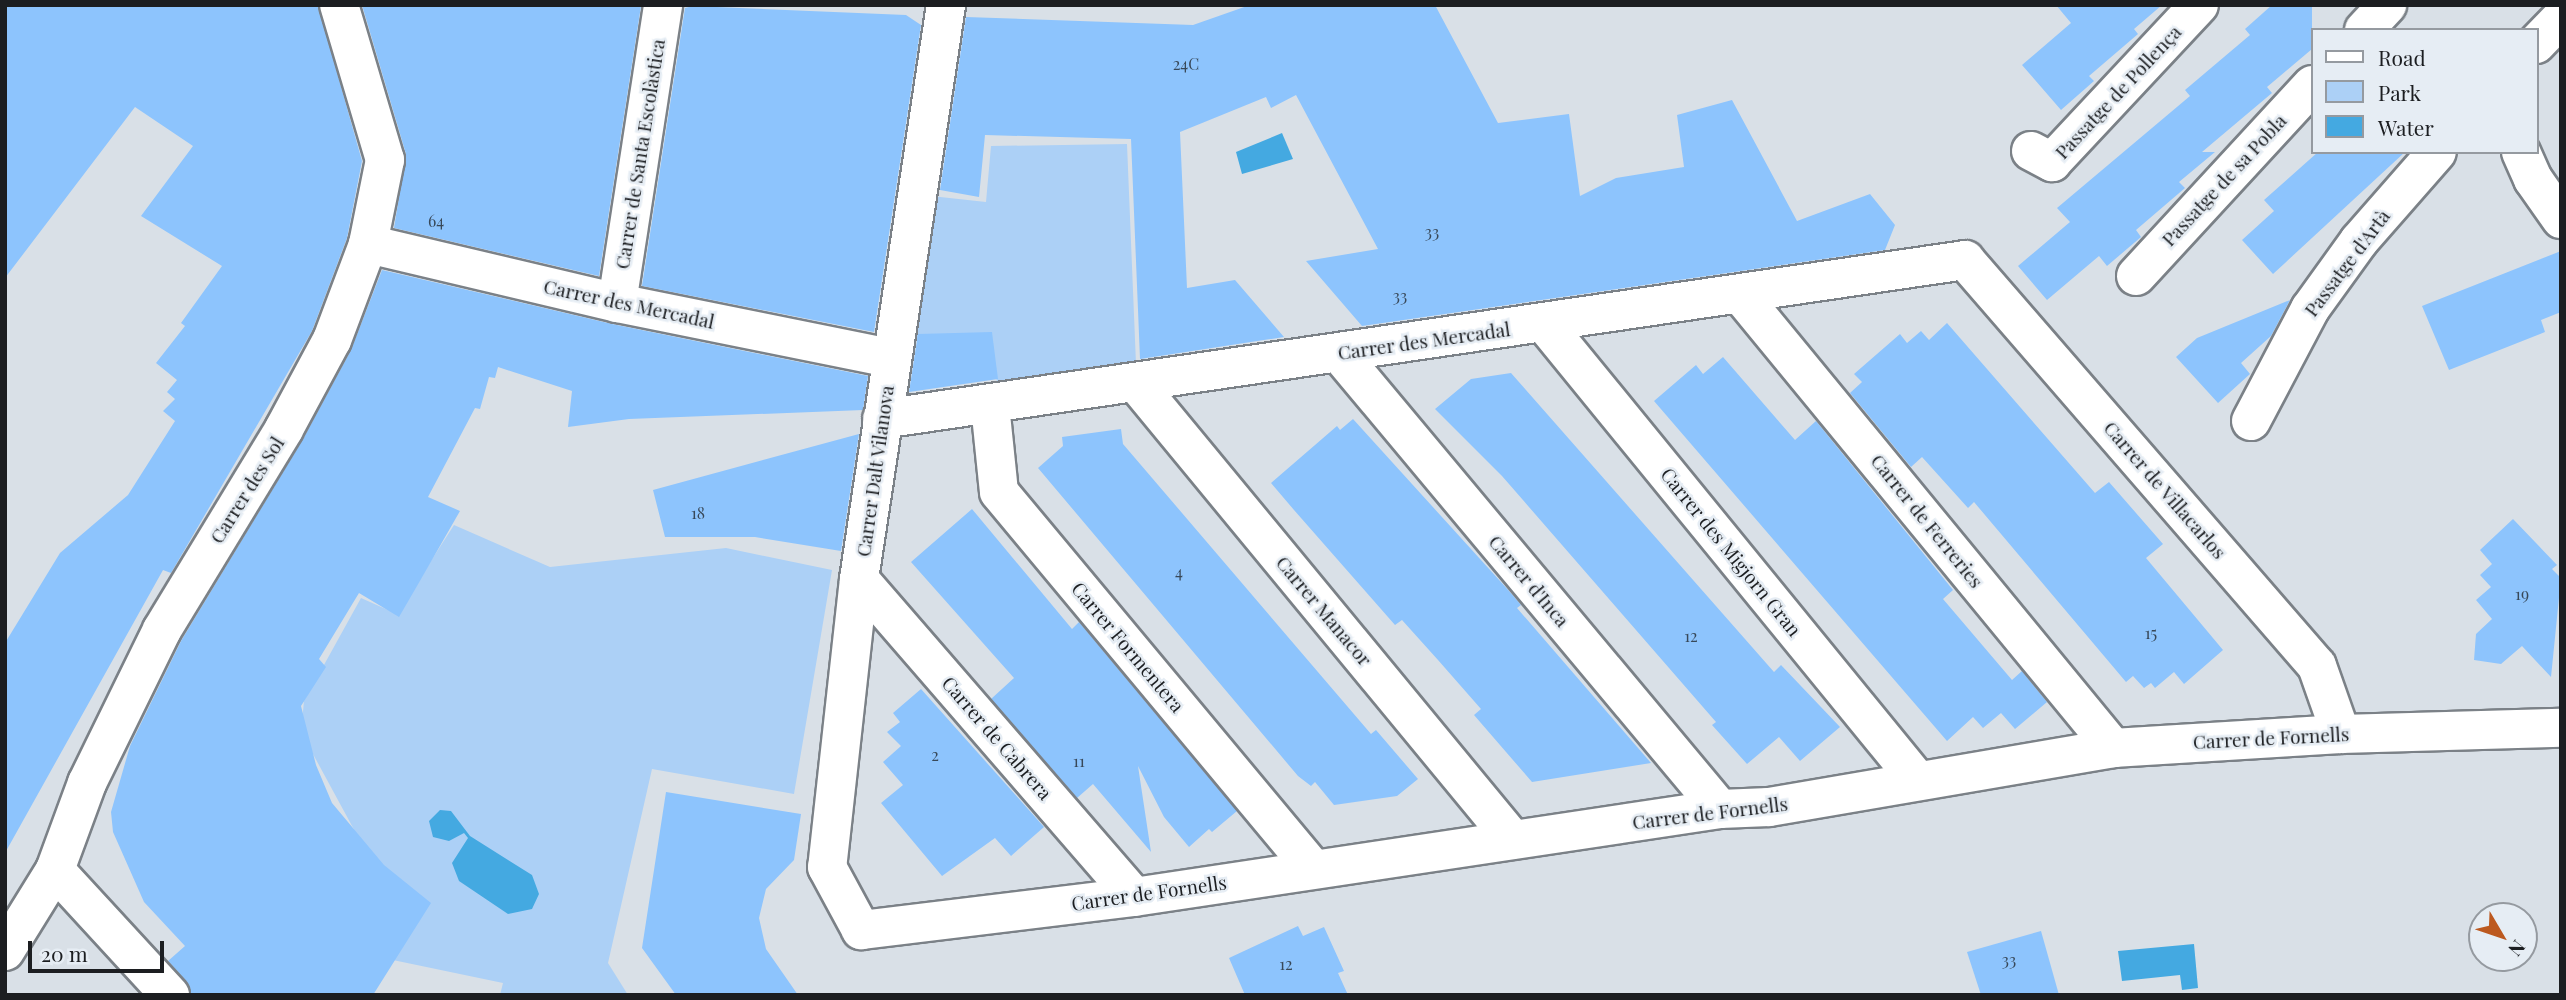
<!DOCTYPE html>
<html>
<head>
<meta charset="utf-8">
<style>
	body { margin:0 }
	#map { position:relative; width:2566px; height:1000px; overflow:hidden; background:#d9e0e7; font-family:"Playfair Display",serif }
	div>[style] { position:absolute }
	.green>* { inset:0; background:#acd0f6 }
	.water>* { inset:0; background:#44a9e1 }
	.building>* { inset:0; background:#8dc4fd }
	.roads { filter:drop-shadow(2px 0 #7b8187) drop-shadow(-2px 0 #7b8187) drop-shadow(0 2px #7b8187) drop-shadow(0 -2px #7b8187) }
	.minor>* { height:38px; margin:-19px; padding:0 19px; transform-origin:19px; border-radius:19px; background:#fff }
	span { translate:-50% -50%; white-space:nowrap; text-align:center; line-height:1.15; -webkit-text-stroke:5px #e6edf4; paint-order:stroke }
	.number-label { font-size:16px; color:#384858 }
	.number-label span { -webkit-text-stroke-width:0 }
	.street-label { font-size:19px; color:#1c1e21 }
	.frame { position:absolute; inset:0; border:7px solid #1c1e21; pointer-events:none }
	.legend { position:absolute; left:2311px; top:28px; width:228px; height:126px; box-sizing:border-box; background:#e6edf4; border:2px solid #959aa0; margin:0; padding:9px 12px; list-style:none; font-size:21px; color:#1c1e21 }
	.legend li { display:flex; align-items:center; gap:14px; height:35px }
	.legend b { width:35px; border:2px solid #959aa0 }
	.north { position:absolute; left:2468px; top:902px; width:70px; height:70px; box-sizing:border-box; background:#e6edf4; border:2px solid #959aa0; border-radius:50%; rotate:129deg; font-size:19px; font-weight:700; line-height:28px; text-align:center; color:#1c1e21 }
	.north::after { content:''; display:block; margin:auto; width:24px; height:32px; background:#bc591f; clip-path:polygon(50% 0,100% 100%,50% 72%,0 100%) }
	.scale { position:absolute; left:28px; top:941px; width:136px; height:32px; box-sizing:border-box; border:4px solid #1c1e21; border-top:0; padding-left:9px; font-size:21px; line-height:24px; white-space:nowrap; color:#1c1e21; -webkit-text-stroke:5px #e6edf4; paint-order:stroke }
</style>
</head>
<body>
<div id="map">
	<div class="green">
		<i style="clip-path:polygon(1127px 144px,1136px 364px,997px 381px,986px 337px,905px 342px,931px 196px,986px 202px,991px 146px)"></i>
		<i style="clip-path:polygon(454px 525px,550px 567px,726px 548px,832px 570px,794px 794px,652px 769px,608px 963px,628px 995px,500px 995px,503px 983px,273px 935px,383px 883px,301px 732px,304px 701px,361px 598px,397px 614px)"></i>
	</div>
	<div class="water">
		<i style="clip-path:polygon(1282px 133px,1293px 159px,1242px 174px,1236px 152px)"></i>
		<i style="clip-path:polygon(440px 810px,451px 811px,470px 836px,532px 875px,539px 894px,532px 909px,508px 914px,459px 881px,452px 863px,468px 838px,464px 833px,449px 841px,433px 837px,429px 821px)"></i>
		<i style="clip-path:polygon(2194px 944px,2198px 988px,2182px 990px,2180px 975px,2122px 981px,2118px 951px)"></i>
	</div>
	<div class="building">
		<i style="clip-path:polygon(5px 5px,318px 5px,362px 161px,347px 238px,312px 331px,171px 573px,163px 570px,5px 853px,5px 643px,60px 553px,128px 495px,175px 421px,163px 411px,175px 399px,167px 392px,177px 380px,156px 363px,185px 326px,181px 323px,222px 266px,141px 216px,193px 146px,135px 107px,5px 278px)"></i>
		<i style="clip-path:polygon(362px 5px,641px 6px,599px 276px,394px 228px,406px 154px)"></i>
		<i style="clip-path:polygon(1250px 5px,1435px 5px,1498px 123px,1569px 114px,1580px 196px,1616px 178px,1684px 167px,1677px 115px,1732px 100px,1797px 221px,1870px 194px,1895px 225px,1885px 250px,1362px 326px,1306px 261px,1378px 249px,1296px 95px,1271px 108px,1266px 97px,1180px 132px,1187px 288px,1235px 280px,1284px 337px,1140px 359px,1131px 139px,985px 135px,979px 197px,940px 190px,966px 17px,1193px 25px)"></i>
		<i style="clip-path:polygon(2056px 5px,2162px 5px,2134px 29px,2138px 34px,2089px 76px,2094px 81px,2061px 110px,2022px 65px,2071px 23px)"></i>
		<i style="clip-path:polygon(2272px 5px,2312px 5px,2312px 49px,2267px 87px,2272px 93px,2202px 152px,2215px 152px,2179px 182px,2185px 188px,2136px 230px,2141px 237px,2107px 266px,2099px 256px,2047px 300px,2018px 266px,2070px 222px,2057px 208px,2190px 96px,2185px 90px,2250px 35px,2245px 29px)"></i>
		<i style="clip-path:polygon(693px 6px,906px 15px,921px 25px,874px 332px,642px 286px,685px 8px)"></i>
		<i style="clip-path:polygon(2318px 152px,2405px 152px,2273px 274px,2242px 240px,2274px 211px,2264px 200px)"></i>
		<i style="clip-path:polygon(2561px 251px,2561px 312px,2541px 320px,2545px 332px,2449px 370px,2422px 306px)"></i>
		<i style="clip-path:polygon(382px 270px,612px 324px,868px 376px,863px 410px,629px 419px,568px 427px,572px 391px,498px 367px,495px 378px,489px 377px,480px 409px,475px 408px,428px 497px,460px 511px,417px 586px,399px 617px,359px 593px,319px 659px,326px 667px,301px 706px,316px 765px,332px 803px,384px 865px,431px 903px,373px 995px,191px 995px,186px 981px,168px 961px,185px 946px,144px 902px,113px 832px,111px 812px,130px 746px,181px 641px,303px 439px,351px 350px)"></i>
		<i style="clip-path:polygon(2290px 300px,2271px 336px,2241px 363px,2250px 374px,2218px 403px,2176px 357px,2197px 338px)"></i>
		<i style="clip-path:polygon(1947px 323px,2095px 493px,2109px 482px,2163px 544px,2146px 558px,2223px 650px,2184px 684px,2174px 672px,2155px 688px,2151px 683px,2144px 688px,2133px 676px,2126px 682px,1974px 502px,1968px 508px,1922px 457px,1911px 467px,1850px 393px,1862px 382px,1854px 374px,1900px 334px,1907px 343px,1921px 331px,1929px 340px)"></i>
		<i style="clip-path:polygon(992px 332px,998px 379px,909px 392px,918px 334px)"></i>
		<i style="clip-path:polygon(1723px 357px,1795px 440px,1816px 421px,1953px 590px,1943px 599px,2012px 680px,2022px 671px,2047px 702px,2015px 729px,2001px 713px,1983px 728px,1973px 717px,1947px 741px,1654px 401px,1696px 365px,1703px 374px)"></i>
		<i style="clip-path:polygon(1511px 373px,1774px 672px,1781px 665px,1840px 727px,1800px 761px,1779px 737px,1747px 764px,1712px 725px,1716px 722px,1502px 476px,1435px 409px,1471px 379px)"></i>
		<i style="clip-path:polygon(1353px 419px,1510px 592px,1521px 605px,1517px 608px,1651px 763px,1532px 782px,1474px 715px,1481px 709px,1438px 660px,1402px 620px,1395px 625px,1294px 510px,1271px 483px,1337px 426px,1340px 430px)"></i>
		<i style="clip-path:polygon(1121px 429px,1123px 444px,1371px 734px,1376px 730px,1418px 779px,1397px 796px,1334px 805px,1315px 782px,1311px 786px,1298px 776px,1038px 468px,1063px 446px,1062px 437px)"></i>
		<i style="clip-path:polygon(859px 434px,841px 551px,755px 537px,665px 537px,653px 490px)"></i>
		<i style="clip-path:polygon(972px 509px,1072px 629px,1079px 622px,1237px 811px,1212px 832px,1209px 829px,1189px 847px,1164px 817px,1138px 766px,1151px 852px,1093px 784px,1077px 798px,991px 699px,1014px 678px,911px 562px)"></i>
		<i style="clip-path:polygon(2513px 519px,2557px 565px,2552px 569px,2561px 578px,2551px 677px,2522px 646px,2501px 664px,2474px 660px,2476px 634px,2492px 619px,2476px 600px,2491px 587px,2480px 575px,2492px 564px,2480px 550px)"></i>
		<i style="clip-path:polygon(921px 689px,1044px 827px,1011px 856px,995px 838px,942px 876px,881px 803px,903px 785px,883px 762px,901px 746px,887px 732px,900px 722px,893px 713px)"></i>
		<i style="clip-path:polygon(666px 792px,801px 814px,794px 860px,766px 889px,759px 918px,766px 949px,798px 995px,676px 995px,642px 948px)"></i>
		<i style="clip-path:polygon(1298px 926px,1303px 936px,1324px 927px,1344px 971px,1338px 973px,1348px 995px,1245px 995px,1229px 958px)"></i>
		<i style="clip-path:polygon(2041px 931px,2059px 995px,1981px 995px,1967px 952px)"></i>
	</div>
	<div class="roads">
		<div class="minor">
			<i style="left:946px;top:5px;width:581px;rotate:98.62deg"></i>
			<i style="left:859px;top:579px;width:290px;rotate:96.3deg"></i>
			<i style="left:827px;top:867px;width:72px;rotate:61.6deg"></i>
			<i style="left:861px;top:930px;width:275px;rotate:-6.9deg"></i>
			<i style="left:1134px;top:897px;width:593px;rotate:-8.54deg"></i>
			<i style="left:1720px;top:809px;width:49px;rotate:-2.3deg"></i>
			<i style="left:1769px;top:807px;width:349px;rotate:-9.7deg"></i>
			<i style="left:2113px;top:748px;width:228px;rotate:-3.5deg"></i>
			<i style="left:2341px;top:734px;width:220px;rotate:-1.6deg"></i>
			<i style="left:2364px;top:30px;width:34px;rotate:-47deg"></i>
			<i style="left:2536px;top:44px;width:36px;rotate:-46deg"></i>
			<i style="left:2031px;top:151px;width:24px;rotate:28deg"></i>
			<i style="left:2052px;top:162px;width:215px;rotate:-46.9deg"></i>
			<i style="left:2521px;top:152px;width:30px;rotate:66deg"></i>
			<i style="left:2533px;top:179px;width:49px;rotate:55deg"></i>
			<i style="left:368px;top:244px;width:256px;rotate:13.3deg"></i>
			<i style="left:617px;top:303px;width:279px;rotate:11.4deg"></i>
			<i style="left:2136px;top:276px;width:260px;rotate:-47.3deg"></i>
			<i style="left:1740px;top:294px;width:588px;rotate:50.59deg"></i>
			<i style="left:617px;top:303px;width:302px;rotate:-81.2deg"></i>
			<i style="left:1544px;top:323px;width:591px;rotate:50.77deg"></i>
			<i style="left:1339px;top:353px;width:594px;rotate:50.12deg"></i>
			<i style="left:1136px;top:383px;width:592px;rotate:50.48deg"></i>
			<i style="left:990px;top:405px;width:87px;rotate:84.1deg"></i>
			<i style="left:999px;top:492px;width:491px;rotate:50.2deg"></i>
			<i style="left:882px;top:419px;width:1095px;rotate:-8.35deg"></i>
			<i style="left:1965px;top:260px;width:537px;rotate:49.07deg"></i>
			<i style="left:2317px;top:666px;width:72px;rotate:70.6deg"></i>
			<i style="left:2251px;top:421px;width:127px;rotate:-62.2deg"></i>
			<i style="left:2310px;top:309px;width:84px;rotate:-54.2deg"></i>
			<i style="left:2359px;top:241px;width:118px;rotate:-48.8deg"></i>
			<i style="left:859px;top:579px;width:420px;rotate:49.1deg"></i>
			<i style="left:55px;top:870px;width:170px;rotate:47.4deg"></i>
			<i style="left:5px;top:951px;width:95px;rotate:-58.3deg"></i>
			<i style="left:55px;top:870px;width:93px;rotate:-69.8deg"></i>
			<i style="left:87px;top:783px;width:170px;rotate:-63.9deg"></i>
			<i style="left:162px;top:630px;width:235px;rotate:-58.7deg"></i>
			<i style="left:284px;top:429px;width:101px;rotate:-61.7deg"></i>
			<i style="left:332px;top:340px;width:103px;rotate:-69.4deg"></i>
			<i style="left:368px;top:244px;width:86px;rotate:-78.6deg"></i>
			<i style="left:385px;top:160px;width:162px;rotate:-106.5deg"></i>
		</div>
	</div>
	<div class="number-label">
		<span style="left:1186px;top:64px">24C</span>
		<span style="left:436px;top:221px">64</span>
		<span style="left:1432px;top:232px">33</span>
		<span style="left:1400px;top:296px">33</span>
		<span style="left:698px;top:513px">18</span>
		<span style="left:1179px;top:572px">4</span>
		<span style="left:2522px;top:594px">19</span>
		<span style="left:2151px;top:633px">15</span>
		<span style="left:1691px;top:636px">12</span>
		<span style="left:935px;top:755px">2</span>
		<span style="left:1079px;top:761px">11</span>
		<span style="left:2009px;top:960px">33</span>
		<span style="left:1286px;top:964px">12</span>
	</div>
	<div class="street-label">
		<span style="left:2118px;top:92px;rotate:-47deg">Passatge de Pollença</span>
		<span style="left:640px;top:154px;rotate:-81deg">Carrer de Santa Escolàstica</span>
		<span style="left:2224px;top:180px;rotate:-47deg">Passatge de sa Pobla</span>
		<span style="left:2347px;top:263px;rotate:-53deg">Passatge d'Artà</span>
		<span style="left:629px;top:304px;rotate:12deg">Carrer des Mercadal</span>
		<span style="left:1424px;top:341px;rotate:-8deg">Carrer des Mercadal</span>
		<span style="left:875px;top:471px;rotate:-82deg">Carrer Dalt Vilanova</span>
		<span style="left:247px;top:490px;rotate:-58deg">Carrer des Sol</span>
		<span style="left:2165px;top:490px;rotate:49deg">Carrer de Villacarlos</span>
		<span style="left:1927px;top:521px;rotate:51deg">Carrer de Ferreries</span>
		<span style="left:1731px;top:552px;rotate:51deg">Carrer des Migjorn Gran</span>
		<span style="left:1529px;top:581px;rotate:50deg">Carrer d'Inca</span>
		<span style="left:1324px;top:611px;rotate:50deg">Carrer Manacor</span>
		<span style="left:1128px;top:647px;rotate:50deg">Carrer Formentera</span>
		<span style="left:997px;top:738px;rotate:49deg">Carrer de Cabrera</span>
		<span style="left:2271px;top:738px;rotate:-3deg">Carrer de Fornells</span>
		<span style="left:1710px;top:813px;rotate:-7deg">Carrer de Fornells</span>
		<span style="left:1149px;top:893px;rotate:-8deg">Carrer de Fornells</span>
	</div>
	<div class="frame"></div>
	<ul class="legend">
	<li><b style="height:9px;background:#fff"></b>Road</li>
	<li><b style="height:19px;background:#acd0f6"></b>Park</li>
	<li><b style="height:19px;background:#44a9e1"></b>Water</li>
	</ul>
	<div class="north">N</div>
	<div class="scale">20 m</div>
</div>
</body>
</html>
